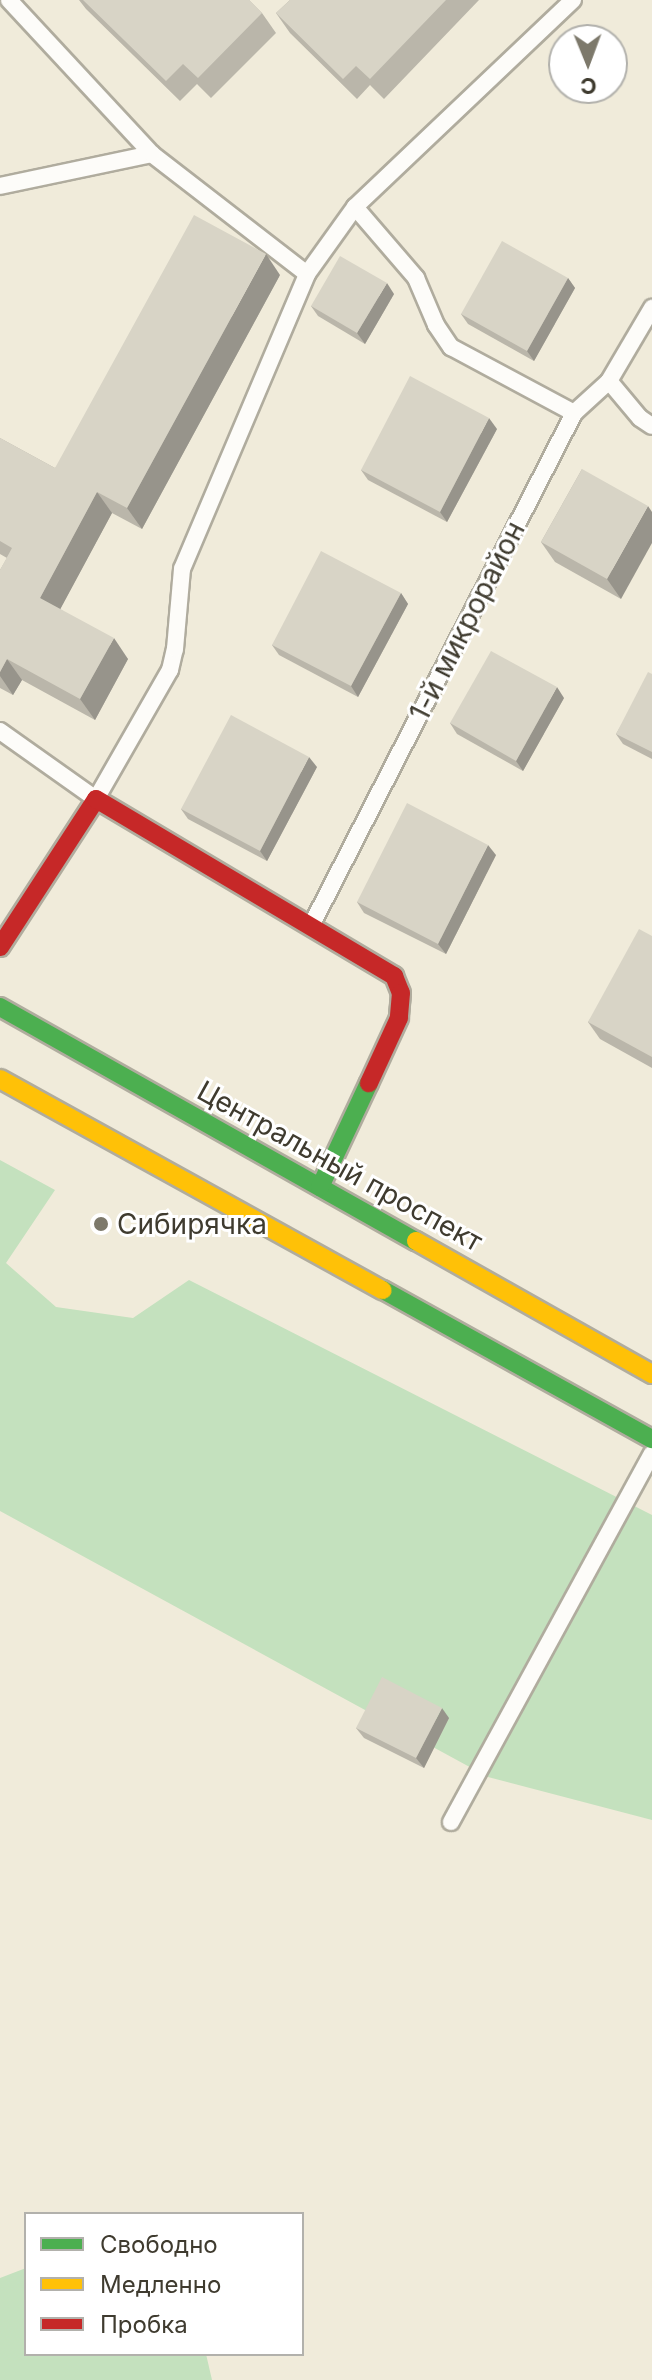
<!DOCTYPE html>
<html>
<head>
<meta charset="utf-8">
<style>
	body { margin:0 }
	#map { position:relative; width:652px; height:2380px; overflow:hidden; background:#f0ebda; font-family:Inter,sans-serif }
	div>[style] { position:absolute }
	.green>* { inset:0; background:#c4e1be }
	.roads { filter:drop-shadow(2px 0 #b0ac9e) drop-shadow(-2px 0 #b0ac9e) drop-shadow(0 2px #b0ac9e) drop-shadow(0 -2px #b0ac9e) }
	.lane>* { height:16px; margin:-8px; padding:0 8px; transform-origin:8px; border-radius:8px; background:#fdfcf9 }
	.fast>* { height:18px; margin:-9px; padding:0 9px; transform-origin:9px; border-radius:9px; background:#4caf50 }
	.slow>* { height:18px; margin:-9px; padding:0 9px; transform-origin:9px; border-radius:9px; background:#ffc107 }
	.jam>* { height:18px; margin:-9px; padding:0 9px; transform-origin:9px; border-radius:9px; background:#c62828 }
	.wall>* { inset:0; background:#bab6aa }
	.shaded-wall>* { inset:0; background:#97948b }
	.building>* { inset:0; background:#d8d4c6 }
	.dots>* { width:22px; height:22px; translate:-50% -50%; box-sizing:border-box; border:4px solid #fff; border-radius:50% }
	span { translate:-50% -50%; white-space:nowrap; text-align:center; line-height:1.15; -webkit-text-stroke:6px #fff; paint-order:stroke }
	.street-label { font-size:28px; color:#3f3b2f }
	.poi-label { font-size:28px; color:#3f3b2f }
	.left { translate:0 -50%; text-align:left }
	.legend { position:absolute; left:24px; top:2212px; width:280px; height:144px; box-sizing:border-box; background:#fff; border:2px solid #b2b1ac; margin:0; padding:10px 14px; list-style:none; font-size:24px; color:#3f3b2f }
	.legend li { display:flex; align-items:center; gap:16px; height:40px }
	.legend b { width:40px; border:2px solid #b2b1ac }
	.north { position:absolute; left:548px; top:24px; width:80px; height:80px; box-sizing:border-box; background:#fff; border:2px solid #b2b1ac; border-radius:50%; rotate:179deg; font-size:22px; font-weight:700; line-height:32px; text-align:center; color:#3f3b2f }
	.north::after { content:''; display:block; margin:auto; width:28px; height:36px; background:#7d796b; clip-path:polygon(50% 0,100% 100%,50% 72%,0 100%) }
</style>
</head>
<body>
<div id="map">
	<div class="green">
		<i style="clip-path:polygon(0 1160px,55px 1190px,6px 1263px,56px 1307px,133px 1318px,189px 1280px,652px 1515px,652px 1820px,488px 1777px,0 1511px)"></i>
		<i style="clip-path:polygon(26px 2268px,26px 2354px,206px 2354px,212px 2380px,0 2380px,0 2278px)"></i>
	</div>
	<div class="roads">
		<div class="lane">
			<i style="left:573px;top:0;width:301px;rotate:136.5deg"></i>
			<i style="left:355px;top:207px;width:94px;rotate:49.3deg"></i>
			<i style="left:416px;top:278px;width:51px;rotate:66.9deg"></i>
			<i style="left:436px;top:325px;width:27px;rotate:56deg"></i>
			<i style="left:451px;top:347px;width:140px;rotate:28.2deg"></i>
			<i style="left:0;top:186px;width:155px;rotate:-11.9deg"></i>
			<i style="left:307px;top:274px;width:82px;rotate:-54.4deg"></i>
			<i style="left:609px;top:381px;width:85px;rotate:-59.5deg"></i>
			<i style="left:0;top:731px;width:118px;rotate:35.3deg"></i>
			<i style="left:96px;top:799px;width:149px;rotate:-60.2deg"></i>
			<i style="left:170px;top:670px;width:22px;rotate:-77deg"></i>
			<i style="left:175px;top:649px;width:80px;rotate:-85deg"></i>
			<i style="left:182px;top:569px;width:320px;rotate:-67deg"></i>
			<i style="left:307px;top:274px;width:196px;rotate:-142.3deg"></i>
			<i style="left:152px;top:154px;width:210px;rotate:-132.9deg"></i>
			<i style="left:312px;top:924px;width:574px;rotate:-62.85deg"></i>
			<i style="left:574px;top:413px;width:47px;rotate:-42.4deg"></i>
			<i style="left:609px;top:381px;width:48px;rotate:50deg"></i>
			<i style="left:640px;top:418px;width:14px;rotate:34deg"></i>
			<i style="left:451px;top:1822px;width:419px;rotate:-61.4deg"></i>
		</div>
		<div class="fast">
			<i style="left:0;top:1007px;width:477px;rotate:29.4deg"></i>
			<i style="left:320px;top:1187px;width:115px;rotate:-64.8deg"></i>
			<i style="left:383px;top:1290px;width:308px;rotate:29deg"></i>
		</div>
		<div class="slow">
			<i style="left:0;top:1079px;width:437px;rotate:28.9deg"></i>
			<i style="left:416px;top:1241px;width:271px;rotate:29.4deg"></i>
		</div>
		<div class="jam">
			<i style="left:0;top:947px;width:176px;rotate:-57deg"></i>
			<i style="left:96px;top:799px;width:347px;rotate:30.7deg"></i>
			<i style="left:394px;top:976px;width:18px;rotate:68deg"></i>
			<i style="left:401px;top:993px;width:25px;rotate:95deg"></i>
			<i style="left:399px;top:1018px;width:72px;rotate:114.8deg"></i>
		</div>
	</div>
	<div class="wall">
		<i style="clip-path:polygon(79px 0,249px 0,262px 13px,276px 33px,211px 98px,197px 84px,180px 101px,86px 9px)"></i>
		<i style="clip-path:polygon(290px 0,479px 0,384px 99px,370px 85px,357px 99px,290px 33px,276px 13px)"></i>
		<i style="clip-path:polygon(280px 275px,142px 529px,112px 513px,60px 609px,128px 659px,95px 720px,22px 680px,13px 695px,0 688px,0 570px,7px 558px,0 554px,0 438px,55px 468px)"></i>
		<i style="clip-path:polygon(568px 278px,575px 288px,534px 361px,468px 324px,461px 314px)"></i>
		<i style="clip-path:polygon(394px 294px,365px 344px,318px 316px,311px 306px)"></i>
		<i style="clip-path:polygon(497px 429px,447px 522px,368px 480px,361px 470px)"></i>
		<i style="clip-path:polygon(582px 469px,621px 599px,555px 562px,541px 542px)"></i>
		<i style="clip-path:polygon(401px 593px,408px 604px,358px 697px,279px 655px,272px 645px)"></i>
		<i style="clip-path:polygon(652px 674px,652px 759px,623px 744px,616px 734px)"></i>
		<i style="clip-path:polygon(564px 698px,523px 771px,457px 734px,450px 723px)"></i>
		<i style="clip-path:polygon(317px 767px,267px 861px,188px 819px,181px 809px)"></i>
		<i style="clip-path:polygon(496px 855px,446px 954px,364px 913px,357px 902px)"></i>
		<i style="clip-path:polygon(652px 936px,652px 1068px,600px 1039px,588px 1022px)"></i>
		<i style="clip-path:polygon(449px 1718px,424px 1768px,364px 1738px,356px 1728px)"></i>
	</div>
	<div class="shaded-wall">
		<i style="clip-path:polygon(266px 254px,280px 275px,142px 529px,127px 508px)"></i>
		<i style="clip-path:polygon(568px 278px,575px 288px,534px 361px,527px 351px)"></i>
		<i style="clip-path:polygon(387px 283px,394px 294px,365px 344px,357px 333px)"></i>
		<i style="clip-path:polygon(489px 418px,497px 429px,447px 522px,440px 512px)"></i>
		<i style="clip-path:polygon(97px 492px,112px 513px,55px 619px,40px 598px)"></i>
		<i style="clip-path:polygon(648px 506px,652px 512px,652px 543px,621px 599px,607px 579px)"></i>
		<i style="clip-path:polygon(401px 593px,408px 604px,358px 697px,351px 686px)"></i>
		<i style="clip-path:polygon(114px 638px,128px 659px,95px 720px,80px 699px)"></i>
		<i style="clip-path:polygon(7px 659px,22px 680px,13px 695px,0 676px,0 672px)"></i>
		<i style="clip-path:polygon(557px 687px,564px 698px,523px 771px,516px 761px)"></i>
		<i style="clip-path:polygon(309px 757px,317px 767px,267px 861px,260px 851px)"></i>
		<i style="clip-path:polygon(488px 845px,496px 855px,446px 954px,438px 944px)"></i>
		<i style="clip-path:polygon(442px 1708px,449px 1718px,424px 1768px,416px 1758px)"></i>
	</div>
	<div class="building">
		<i style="clip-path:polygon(83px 0,249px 0,262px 13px,198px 78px,183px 64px,166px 81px)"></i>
		<i style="clip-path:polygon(290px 0,446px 0,370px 79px,356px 66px,343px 79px,276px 13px)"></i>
		<i style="clip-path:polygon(194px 215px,266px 254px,127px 508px,97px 492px,40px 598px,114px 638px,80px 699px,7px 659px,0 672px,0 570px,12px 548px,0 541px,0 438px,55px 468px)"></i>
		<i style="clip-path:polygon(502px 241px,568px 278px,527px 351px,461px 314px)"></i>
		<i style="clip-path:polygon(340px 256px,387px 283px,357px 333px,311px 306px)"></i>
		<i style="clip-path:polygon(410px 376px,489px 418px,440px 512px,361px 470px)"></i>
		<i style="clip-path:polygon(582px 469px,648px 506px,607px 579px,541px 542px)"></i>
		<i style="clip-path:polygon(321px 551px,401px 593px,351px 686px,272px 645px)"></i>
		<i style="clip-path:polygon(491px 651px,557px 687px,516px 761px,450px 723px)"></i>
		<i style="clip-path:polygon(648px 672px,652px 674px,652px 752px,616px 734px)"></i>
		<i style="clip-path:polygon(231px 715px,309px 757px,260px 851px,181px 809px)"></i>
		<i style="clip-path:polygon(407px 803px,488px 845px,438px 944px,357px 902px)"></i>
		<i style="clip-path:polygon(639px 929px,652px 936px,652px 1057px,588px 1022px)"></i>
		<i style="clip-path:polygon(382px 1677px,442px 1708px,416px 1758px,356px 1728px)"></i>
	</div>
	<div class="dots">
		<i style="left:101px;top:1224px;background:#7d796b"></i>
	</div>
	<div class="street-label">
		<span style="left:467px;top:621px;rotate:-63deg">1-й микрорайон</span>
		<span style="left:340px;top:1166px;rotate:29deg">Центральный проспект</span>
	</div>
	<div class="poi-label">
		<span class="left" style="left:117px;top:1224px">Сибирячка</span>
	</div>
	<ul class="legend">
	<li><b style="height:10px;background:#4caf50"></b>Свободно</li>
	<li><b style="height:10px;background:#ffc107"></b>Медленно</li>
	<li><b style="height:10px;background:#c62828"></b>Пробка</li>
	</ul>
	<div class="north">С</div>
</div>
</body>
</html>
